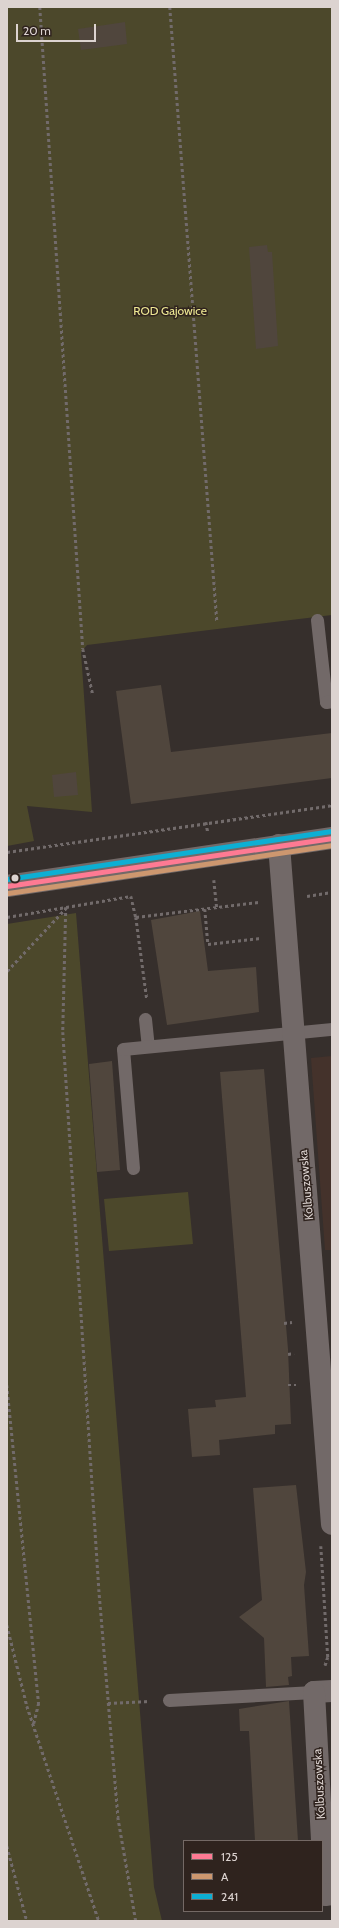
<!DOCTYPE html>
<html>
<head>
<meta charset="utf-8">
<style>
	body { margin:0 }
	#map { position:relative; width:339px; height:1928px; overflow:hidden; background:#362f2c; font-family:Cabin,sans-serif }
	div>[style] { position:absolute }
	.built>* { inset:0; background:#44322b }
	.green>* { inset:0; background:#4c482b }
	.building>* { inset:0; background:#50463d }
	.path>* { height:2.5px; margin-top:-1.25px; transform-origin:0; background:repeating-linear-gradient(90deg,#726b6b 0 3px,transparent 0 6px) }
	.service>* { height:13px; margin:-6.5px; padding:0 6.5px; transform-origin:6.5px; border-radius:6.5px; background:#726968 }
	.minor>* { height:22px; margin:-11px; padding:0 11px; transform-origin:11px; border-radius:11px; background:#726968 }
	.tertiary>* { height:22px; margin:-11px; padding:0 11px; transform-origin:11px; border-radius:11px; background:#726968 }
	.bus-1>* { height:5px; margin:-2.5px; padding:0 2.5px; transform-origin:2.5px; border-radius:2.5px; background:#fe7a93 }
	.bus-2>* { height:5px; margin:-2.5px; padding:0 2.5px; transform-origin:2.5px; border-radius:2.5px; background:#cd976f }
	.bus-3>* { height:5px; margin:-2.5px; padding:0 2.5px; transform-origin:2.5px; border-radius:2.5px; background:#0dafd3 }
	.dots>* { width:11px; height:11px; translate:-50% -50%; box-sizing:border-box; border:2px solid #2f231e; border-radius:50% }
	span { translate:-50% -50%; white-space:nowrap; text-align:center; line-height:1.15; -webkit-text-stroke:3px #2f231e; paint-order:stroke }
	.park-label { font-size:12px; color:#eee893 }
	.street-label { font-size:12px; color:#dcd3d0 }
	.frame { position:absolute; inset:0; border:8px solid #dcd3d0; pointer-events:none }
	.legend { position:absolute; left:183px; top:1840px; width:140px; height:72px; box-sizing:border-box; background:#2f231e; border:1px solid #746965; margin:0; padding:5px 7px; list-style:none; font-size:12px; color:#dcd3d0 }
	.legend li { display:flex; align-items:center; gap:8px; height:20px }
	.legend b { width:20px; border:1px solid #746965 }
	.scale { position:absolute; left:16px; top:24px; width:80px; height:18px; box-sizing:border-box; border:2px solid #dcd3d0; border-top:0; padding-left:5px; font-size:12px; line-height:14px; white-space:nowrap; color:#dcd3d0; -webkit-text-stroke:3px #2f231e; paint-order:stroke }
</style>
</head>
<body>
<div id="map">
	<div class="built">
		<i style="clip-path:polygon(332px 1056px,332px 1250px,325px 1250px,311px 1058px)"></i>
	</div>
	<div class="green">
		<i style="clip-path:polygon(7px 7px,332px 7px,332px 615px,87px 645px,81px 652px,92px 812px,27px 806px,34px 841px,7px 846px)"></i>
		<i style="clip-path:polygon(76px 913px,154px 1887px,162px 1921px,7px 1921px,7px 924px)"></i>
		<i style="clip-path:polygon(188px 1192px,193px 1244px,109px 1251px,104px 1199px)"></i>
	</div>
	<div class="building">
		<i style="clip-path:polygon(125px 22px,127px 44px,81px 50px,78px 29px)"></i>
		<i style="clip-path:polygon(267px 245px,268px 252px,272px 252px,278px 346px,256px 349px,249px 247px)"></i>
		<i style="clip-path:polygon(161px 685px,171px 752px,332px 733px,332px 778px,131px 804px,116px 691px)"></i>
		<i style="clip-path:polygon(76px 772px,78px 795px,54px 797px,52px 775px)"></i>
		<i style="clip-path:polygon(200px 911px,208px 971px,256px 967px,259px 1012px,167px 1025px,151px 920px)"></i>
		<i style="clip-path:polygon(112px 1061px,120px 1170px,97px 1172px,89px 1064px)"></i>
		<i style="clip-path:polygon(264px 1069px,288px 1349px,291px 1424px,275px 1425px,275px 1434px,219px 1440px,220px 1455px,192px 1457px,188px 1409px,216px 1407px,215px 1400px,246px 1397px,220px 1072px)"></i>
		<i style="clip-path:polygon(296px 1485px,306px 1572px,304px 1585px,309px 1656px,291px 1657px,292px 1676px,288px 1677px,289px 1685px,266px 1687px,264px 1638px,239px 1617px,262px 1600px,253px 1488px)"></i>
		<i style="clip-path:polygon(289px 1701px,298px 1841px,255px 1841px,249px 1731px,240px 1731px,239px 1709px)"></i>
	</div>
	<div class="path">
		<i style="left:40px;top:7px;width:643px;rotate:86.17deg"></i>
		<i style="left:83px;top:649px;width:47px;rotate:77.7deg"></i>
		<i style="left:170px;top:7px;width:616px;rotate:85.62deg"></i>
		<i style="left:206px;top:822px;width:10px;rotate:79deg"></i>
		<i style="left:7px;top:852px;width:328px;rotate:-8.2deg"></i>
		<i style="left:214px;top:880px;width:27px;rotate:84deg"></i>
		<i style="left:307px;top:896px;width:25px;rotate:-9deg"></i>
		<i style="left:66px;top:907px;width:125px;rotate:91.4deg"></i>
		<i style="left:63px;top:1032px;width:558px;rotate:86.3deg"></i>
		<i style="left:99px;top:1589px;width:229px;rotate:85.2deg"></i>
		<i style="left:118px;top:1817px;width:106px;rotate:80.2deg"></i>
		<i style="left:205px;top:909px;width:35px;rotate:85deg"></i>
		<i style="left:208px;top:944px;width:53px;rotate:-6.5deg"></i>
		<i style="left:7px;top:917px;width:126px;rotate:-9.6deg"></i>
		<i style="left:131px;top:896px;width:22px;rotate:77deg"></i>
		<i style="left:136px;top:917px;width:124px;rotate:-7deg"></i>
		<i style="left:136px;top:917px;width:83px;rotate:82.4deg"></i>
		<i style="left:7px;top:971px;width:86px;rotate:-46.9deg"></i>
		<i style="left:284px;top:1323px;width:8px;rotate:-7deg"></i>
		<i style="left:288px;top:1354px;width:6px;rotate:-9deg"></i>
		<i style="left:7px;top:1385px;width:320px;rotate:84.3deg"></i>
		<i style="left:39px;top:1703px;width:21px;rotate:104deg"></i>
		<i style="left:288px;top:1385px;width:8px"></i>
		<i style="left:321px;top:1546px;width:111px;rotate:86.4deg"></i>
		<i style="left:328px;top:1657px;width:9px;rotate:108deg"></i>
		<i style="left:7px;top:1625px;width:83px;rotate:76.1deg"></i>
		<i style="left:27px;top:1706px;width:227px;rotate:71.5deg"></i>
		<i style="left:108px;top:1703px;width:42px;rotate:-2.7deg"></i>
		<i style="left:7px;top:1846px;width:78px;rotate:75.1deg"></i>
		<i style="left:201px;top:1911px;width:16px"></i>
	</div>
	<div class="service">
		<i style="left:317px;top:620px;width:82px;rotate:83.7deg"></i>
		<i style="left:326px;top:702px;width:6px;rotate:-9deg"></i>
		<i style="left:145px;top:1019px;width:27px;rotate:84deg"></i>
		<i style="left:133px;top:1168px;width:119px;rotate:-94.8deg"></i>
		<i style="left:123px;top:1049px;width:210px;rotate:-5.5deg"></i>
		<i style="left:169px;top:1700px;width:145px;rotate:-3.2deg"></i>
	</div>
	<div class="minor">
		<i style="left:279px;top:845px;width:681px;rotate:85.54deg"></i>
		<i style="left:332px;top:1691px;width:18px;rotate:177deg"></i>
		<i style="left:314px;top:1692px;width:203px;rotate:86.9deg"></i>
		<i style="left:325px;top:1895px;width:7px;rotate:-8deg"></i>
	</div>
	<div class="tertiary">
		<i style="left:7px;top:886px;width:329px;rotate:-8.4deg"></i>
	</div>
	<div class="bus-1">
		<i style="left:7px;top:886px;width:329px;rotate:-8.4deg"></i>
	</div>
	<div class="bus-2">
		<i style="left:8px;top:893px;width:328px;rotate:-8.4deg"></i>
	</div>
	<div class="bus-3">
		<i style="left:7px;top:879px;width:328px;rotate:-8.4deg"></i>
	</div>
	<div class="dots">
		<i style="left:15px;top:878px;background:#dcd3d0"></i>
	</div>
	<div class="park-label">
		<span style="left:170px;top:311px">ROD Gajowice</span>
	</div>
	<div class="street-label">
		<span style="left:306px;top:1185px;rotate:-95deg">Kolbuszowska</span>
		<span style="left:319px;top:1784px;rotate:-93deg">Kolbuszowska</span>
	</div>
	<div class="frame"></div>
	<ul class="legend">
	<li><b style="height:5px;background:#fe7a93"></b>125</li>
	<li><b style="height:5px;background:#cd976f"></b>A</li>
	<li><b style="height:5px;background:#0dafd3"></b>241</li>
	</ul>
	<div class="scale">20 m</div>
</div>
</body>
</html>
